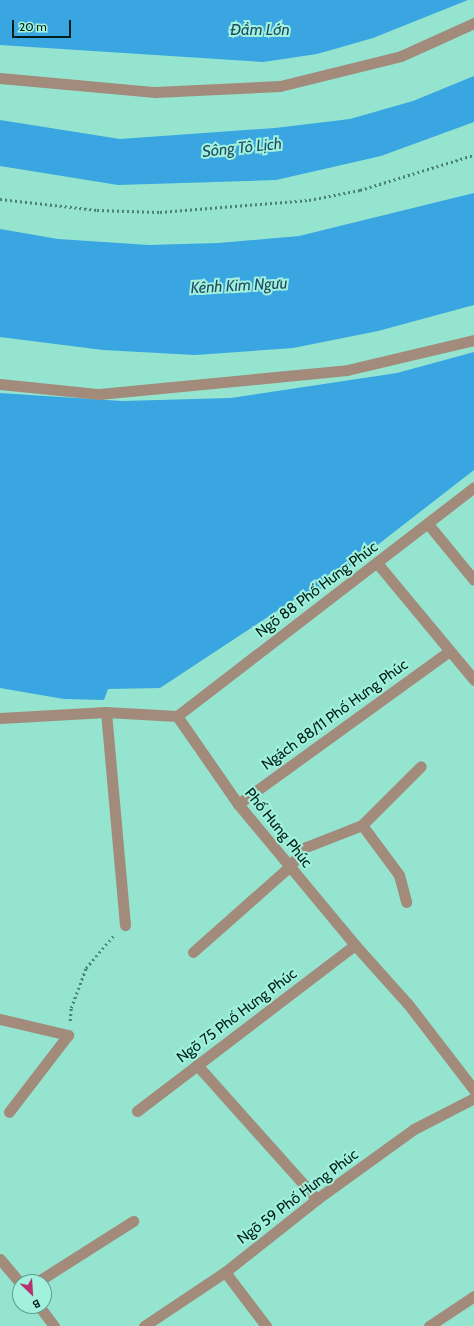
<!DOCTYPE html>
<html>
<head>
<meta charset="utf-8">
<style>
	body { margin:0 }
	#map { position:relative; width:474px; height:1326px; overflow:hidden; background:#94e4d0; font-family:Cabin,sans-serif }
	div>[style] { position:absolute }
	.water>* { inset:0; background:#39a6e1 }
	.path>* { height:2.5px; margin-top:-1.25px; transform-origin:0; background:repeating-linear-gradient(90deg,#4a8275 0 2px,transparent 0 5px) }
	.service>* { height:11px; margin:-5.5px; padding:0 5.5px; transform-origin:5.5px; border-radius:5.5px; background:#a38b7b }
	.minor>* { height:11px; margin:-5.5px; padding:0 5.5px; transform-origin:5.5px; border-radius:5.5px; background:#a38b7b }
	.tertiary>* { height:11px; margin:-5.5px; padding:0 5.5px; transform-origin:5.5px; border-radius:5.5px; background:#a38b7b }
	span { translate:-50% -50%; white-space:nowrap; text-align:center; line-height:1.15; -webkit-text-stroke:4px #a1f1dd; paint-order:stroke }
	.street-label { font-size:15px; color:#001f19 }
	.water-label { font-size:16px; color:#204b64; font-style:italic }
	.north { position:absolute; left:12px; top:1274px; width:40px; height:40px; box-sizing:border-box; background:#a1f1dd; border:1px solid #619d8f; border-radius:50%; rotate:155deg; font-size:11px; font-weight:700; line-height:16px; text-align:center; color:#001f19 }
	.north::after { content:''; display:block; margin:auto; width:14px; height:18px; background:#b8306e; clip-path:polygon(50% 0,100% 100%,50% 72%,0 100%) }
	.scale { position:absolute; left:12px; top:20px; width:59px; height:18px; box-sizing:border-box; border:2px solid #001f19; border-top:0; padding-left:5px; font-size:12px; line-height:14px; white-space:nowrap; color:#001f19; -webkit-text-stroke:3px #a1f1dd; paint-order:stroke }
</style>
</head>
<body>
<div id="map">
	<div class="water">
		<i style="clip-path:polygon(0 0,468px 0,373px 38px,317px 54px,263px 62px,0 45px)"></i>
		<i style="clip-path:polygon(474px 76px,474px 122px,381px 156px,276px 180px,118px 185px,0 166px,0 120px,120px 139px,275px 128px,350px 119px,413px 101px)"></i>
		<i style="clip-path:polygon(474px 193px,474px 305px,378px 331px,293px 348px,195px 355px,103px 350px,0 337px,0 229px,58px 239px,149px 245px,218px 243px,299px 236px)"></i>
		<i style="clip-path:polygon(474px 352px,474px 470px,313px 595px,301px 595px,160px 688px,108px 689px,104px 700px,64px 699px,0 688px,0 393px,122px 401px,231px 398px,397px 373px)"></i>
	</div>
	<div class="path">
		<i style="left:0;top:199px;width:98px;rotate:6.5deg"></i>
		<i style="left:97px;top:210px;width:63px;rotate:1.8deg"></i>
		<i style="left:160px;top:212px;width:149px;rotate:-4.6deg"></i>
		<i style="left:309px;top:200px;width:52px;rotate:-11.1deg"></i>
		<i style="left:360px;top:190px;width:119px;rotate:-17.1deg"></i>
		<i style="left:70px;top:1021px;width:13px;rotate:-86deg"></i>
		<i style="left:71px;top:1008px;width:43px;rotate:-69.4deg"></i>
		<i style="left:86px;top:968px;width:43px;rotate:-49.7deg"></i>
	</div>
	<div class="service">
		<i style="left:0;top:78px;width:156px;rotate:5.2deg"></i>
		<i style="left:155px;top:92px;width:125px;rotate:-2.7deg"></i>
		<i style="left:280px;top:86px;width:125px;rotate:-13.9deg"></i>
		<i style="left:401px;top:56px;width:80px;rotate:-24.3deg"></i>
		<i style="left:0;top:384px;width:100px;rotate:5.8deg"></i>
		<i style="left:99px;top:394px;width:249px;rotate:-5.5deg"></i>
		<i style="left:347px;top:370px;width:130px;rotate:-13.3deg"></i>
		<i style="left:377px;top:563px;width:152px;rotate:50.3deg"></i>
		<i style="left:106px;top:712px;width:214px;rotate:84.9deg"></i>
		<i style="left:238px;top:804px;width:261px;rotate:-35.9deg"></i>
		<i style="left:362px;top:825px;width:62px;rotate:53.5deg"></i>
		<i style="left:399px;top:875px;width:28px;rotate:75deg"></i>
		<i style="left:193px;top:952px;width:128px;rotate:-41.5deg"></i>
		<i style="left:289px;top:867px;width:26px;rotate:-50deg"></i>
		<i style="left:306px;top:847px;width:60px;rotate:-21.4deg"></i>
		<i style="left:362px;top:825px;width:83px;rotate:-45deg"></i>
		<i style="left:0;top:1019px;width:70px;rotate:13.2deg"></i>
		<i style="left:68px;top:1035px;width:97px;rotate:127.5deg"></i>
		<i style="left:197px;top:1065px;width:180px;rotate:48.2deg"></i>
		<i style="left:137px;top:1111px;width:274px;rotate:-37.3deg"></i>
		<i style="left:225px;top:1272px;width:68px;rotate:52.8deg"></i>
		<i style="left:37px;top:1282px;width:114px;rotate:-32.4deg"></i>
		<i style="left:144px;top:1326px;width:97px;rotate:-33.7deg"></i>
		<i style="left:225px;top:1272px;width:117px;rotate:-38.4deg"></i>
		<i style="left:317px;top:1199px;width:120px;rotate:-35.8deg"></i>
		<i style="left:414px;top:1129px;width:68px;rotate:-27.3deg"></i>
		<i style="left:429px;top:1326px;width:54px;rotate:-33.7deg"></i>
	</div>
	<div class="minor">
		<i style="left:428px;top:524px;width:72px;rotate:50.6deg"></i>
		<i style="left:177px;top:716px;width:375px;rotate:-37.6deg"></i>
		<i style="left:0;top:1259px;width:31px;rotate:50deg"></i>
		<i style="left:39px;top:1306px;width:25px;rotate:53deg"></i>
	</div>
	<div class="tertiary">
		<i style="left:0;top:718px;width:106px;rotate:-3.2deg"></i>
		<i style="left:106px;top:712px;width:71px;rotate:3.2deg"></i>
		<i style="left:177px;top:716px;width:107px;rotate:55.3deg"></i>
		<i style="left:238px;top:804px;width:183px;rotate:50.3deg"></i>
		<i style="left:355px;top:945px;width:79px;rotate:48.1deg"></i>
		<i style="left:408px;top:1004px;width:108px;rotate:52.5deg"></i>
	</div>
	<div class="street-label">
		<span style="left:317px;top:590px;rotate:-37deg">Ngõ 88 Phố Hưng Phúc</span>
		<span style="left:335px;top:715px;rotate:-36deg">Ngách 88/11 Phố Hưng Phúc</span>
		<span style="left:278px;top:828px;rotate:51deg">Phố Hưng Phúc</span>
		<span style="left:237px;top:1016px;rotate:-37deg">Ngõ 75 Phố Hưng Phúc</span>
		<span style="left:298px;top:1197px;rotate:-37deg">Ngõ 59 Phố Hưng Phúc</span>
	</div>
	<div class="water-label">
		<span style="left:260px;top:30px">Đầm Lớn</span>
		<span style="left:242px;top:148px;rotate:-6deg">Sông Tô Lịch</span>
		<span style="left:239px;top:286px;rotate:-3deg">Kênh Kim Ngưu</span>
	</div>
	<div class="north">B</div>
	<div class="scale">20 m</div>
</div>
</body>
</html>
